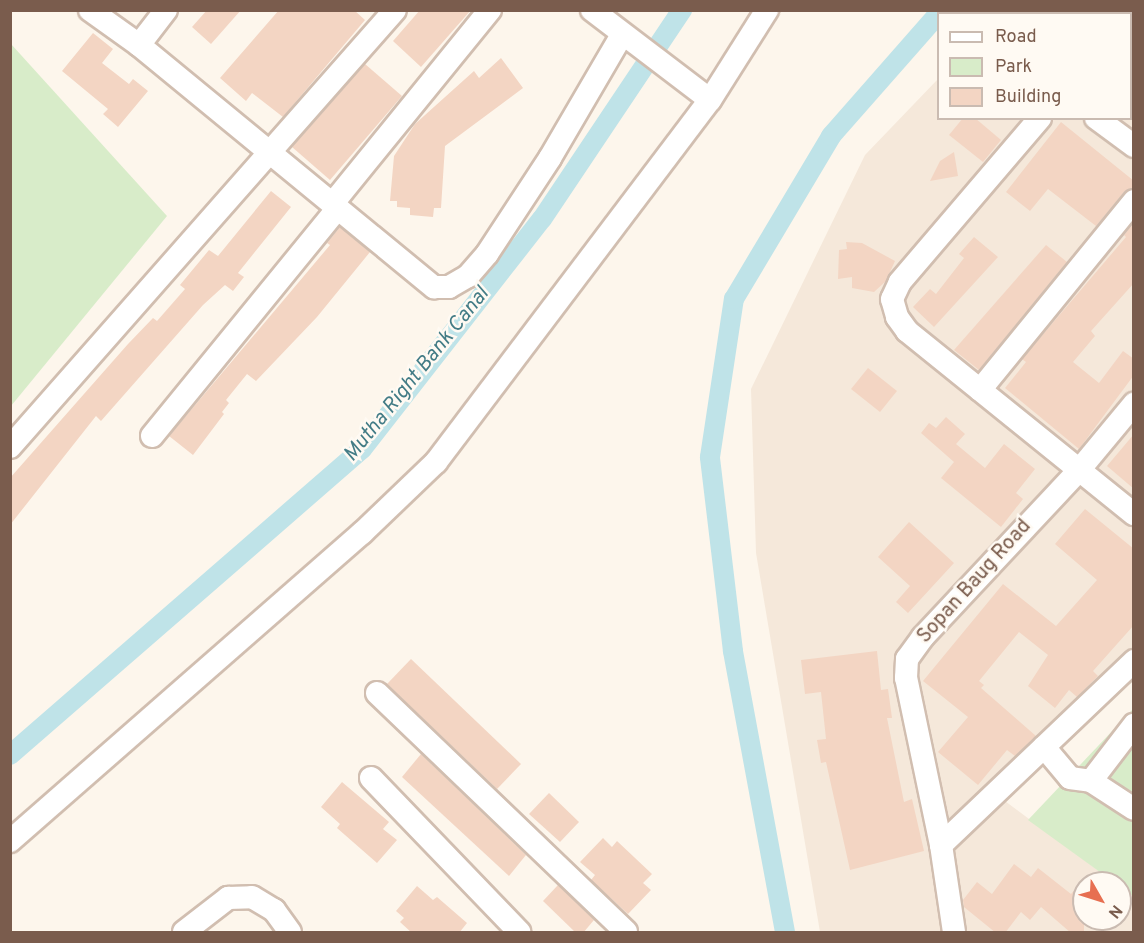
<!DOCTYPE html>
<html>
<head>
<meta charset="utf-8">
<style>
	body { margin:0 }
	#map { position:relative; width:1144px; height:943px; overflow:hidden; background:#fdf6ec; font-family:Overpass,sans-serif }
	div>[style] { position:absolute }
	.residential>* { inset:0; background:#f5e8da }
	.green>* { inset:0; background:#d8ecc9 }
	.canal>* { height:20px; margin:-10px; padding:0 10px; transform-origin:10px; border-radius:10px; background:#bfe3e8 }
	.building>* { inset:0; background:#f3d5c3 }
	.roads { filter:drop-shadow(2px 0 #d1beb0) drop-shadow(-2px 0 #d1beb0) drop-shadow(0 2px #d1beb0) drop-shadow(0 -2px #d1beb0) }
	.minor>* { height:22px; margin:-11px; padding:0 11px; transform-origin:11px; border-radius:11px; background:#fff }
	span { translate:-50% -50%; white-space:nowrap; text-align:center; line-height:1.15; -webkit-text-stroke:5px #fffaf3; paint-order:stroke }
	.street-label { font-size:20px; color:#7a5c4d }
	.water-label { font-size:21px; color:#437c86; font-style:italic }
	.frame { position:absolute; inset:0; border:12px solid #7a5c4d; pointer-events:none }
	.legend { position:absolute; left:937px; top:12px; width:195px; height:108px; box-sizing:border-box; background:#fffaf3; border:2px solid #cabbb1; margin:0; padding:8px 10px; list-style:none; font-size:18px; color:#7a5c4d }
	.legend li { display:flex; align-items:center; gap:12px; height:30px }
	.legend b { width:30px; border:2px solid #cabbb1 }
	.north { position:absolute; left:1072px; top:871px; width:60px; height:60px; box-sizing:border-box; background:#fffaf3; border:2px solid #cabbb1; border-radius:50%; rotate:129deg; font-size:16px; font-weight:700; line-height:24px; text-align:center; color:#7a5c4d }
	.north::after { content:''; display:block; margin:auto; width:21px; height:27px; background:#e76f51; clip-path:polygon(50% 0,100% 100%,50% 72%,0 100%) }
</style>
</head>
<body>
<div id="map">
	<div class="residential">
		<i style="clip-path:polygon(1005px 11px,1133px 11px,1133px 679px,1005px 801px,1115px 883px,1084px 883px,1084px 919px,1120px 919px,1120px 887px,1133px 896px,1133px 932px,820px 932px,756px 553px,751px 389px,865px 155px,938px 79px,938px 118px,1130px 118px,1130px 14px,1002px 13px)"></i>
	</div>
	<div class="green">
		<i style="clip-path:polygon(11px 44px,167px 216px,11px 406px)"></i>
		<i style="clip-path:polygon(1133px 709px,1133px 896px,1028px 820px)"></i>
	</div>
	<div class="canal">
		<i style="left:10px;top:755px;width:466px;rotate:-41deg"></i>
		<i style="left:362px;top:449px;width:292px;rotate:-52deg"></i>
		<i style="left:542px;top:219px;width:252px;rotate:-56.2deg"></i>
		<i style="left:785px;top:932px;width:286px;rotate:-100.5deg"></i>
		<i style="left:733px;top:651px;width:195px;rotate:-96.8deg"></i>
		<i style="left:710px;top:457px;width:160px;rotate:-81.4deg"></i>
		<i style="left:734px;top:299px;width:190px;rotate:-59.2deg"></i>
		<i style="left:831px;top:136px;width:162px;rotate:-48.7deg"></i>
	</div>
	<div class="building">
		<i style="clip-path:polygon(207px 10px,241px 10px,211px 44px,192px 27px)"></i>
		<i style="clip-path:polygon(279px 10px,354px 10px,365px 20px,283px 117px,252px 93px,246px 101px,220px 78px)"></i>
		<i style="clip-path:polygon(420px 10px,471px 10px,421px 67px,393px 41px)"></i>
		<i style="clip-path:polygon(93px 33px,113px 49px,102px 63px,129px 84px,133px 79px,148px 91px,118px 127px,103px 114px,108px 109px,62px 71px)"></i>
		<i style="clip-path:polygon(501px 58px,523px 88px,445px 146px,441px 208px,434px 208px,433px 217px,410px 215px,410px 208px,397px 207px,397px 201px,390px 201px,394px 156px,415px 124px,474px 71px,479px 78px)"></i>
		<i style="clip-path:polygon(365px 64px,402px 96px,330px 180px,292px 147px)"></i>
		<i style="clip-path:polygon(963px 118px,975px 118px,1001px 140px,983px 162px,949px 135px)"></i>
		<i style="clip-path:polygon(1061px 122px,1134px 181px,1134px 188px,1124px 192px,1096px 226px,1048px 189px,1030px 211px,1006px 192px)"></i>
		<i style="clip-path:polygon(954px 152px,958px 176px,930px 181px,940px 161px)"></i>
		<i style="clip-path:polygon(271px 191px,291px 207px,238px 273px,244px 277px,233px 291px,225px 285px,203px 305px,101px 421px,96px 416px,10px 525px,10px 478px,128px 344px,153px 318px,157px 321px,185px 289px,180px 285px,209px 250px,218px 256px)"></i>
		<i style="clip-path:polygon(1134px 223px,1134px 283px,1091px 331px,1095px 336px,1073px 362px,1099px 383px,1123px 351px,1134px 359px,1134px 375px,1079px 449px,1005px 388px,1026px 362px,1022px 359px,1126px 237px,1124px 235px)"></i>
		<i style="clip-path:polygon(340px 227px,370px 252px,317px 317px,256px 381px,247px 374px,226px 400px,229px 403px,222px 412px,224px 414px,193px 455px,169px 436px,330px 245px,327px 243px)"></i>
		<i style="clip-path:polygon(974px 237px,998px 257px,934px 327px,913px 307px,930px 289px,936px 294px,964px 258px,959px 254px)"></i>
		<i style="clip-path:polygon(846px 242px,862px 243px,895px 261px,886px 281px,874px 292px,852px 288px,852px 277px,838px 279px,839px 250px,847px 249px)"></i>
		<i style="clip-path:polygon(1046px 245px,1067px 262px,979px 370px,954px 350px)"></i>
		<i style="clip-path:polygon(868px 368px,897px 391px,880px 412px,851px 389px)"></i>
		<i style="clip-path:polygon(946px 417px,965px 434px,956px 444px,985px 468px,1004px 444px,1035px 469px,1016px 493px,1023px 499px,1001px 527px,941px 478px,954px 462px,921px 433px,929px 423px,936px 428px)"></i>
		<i style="clip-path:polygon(1134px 434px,1134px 489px,1107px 466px)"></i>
		<i style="clip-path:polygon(1085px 509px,1134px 549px,1134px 625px,1093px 671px,1098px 676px,1077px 697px,1069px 690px,1055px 708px,1028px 686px,1048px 655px,1019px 632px,979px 681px,984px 685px,981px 688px,1036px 736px,1015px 756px,1007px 750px,978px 785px,938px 752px,968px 717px,923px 681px,1003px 584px,1056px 626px,1097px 580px,1055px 544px)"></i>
		<i style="clip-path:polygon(909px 522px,954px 563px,908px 613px,896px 602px,910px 586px,878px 557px)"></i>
		<i style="clip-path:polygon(877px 651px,881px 690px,888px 689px,892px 718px,887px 718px,904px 802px,912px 799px,924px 851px,850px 870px,826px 762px,821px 763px,817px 740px,826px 739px,821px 692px,805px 694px,801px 660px)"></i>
		<i style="clip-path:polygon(411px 659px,521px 764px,497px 789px,387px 684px)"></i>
		<i style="clip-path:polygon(421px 754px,526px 855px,509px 876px,402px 777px)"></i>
		<i style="clip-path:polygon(342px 782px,389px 822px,383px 829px,397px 840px,377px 863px,337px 828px,340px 824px,321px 807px)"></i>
		<i style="clip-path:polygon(549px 793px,579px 822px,560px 842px,529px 814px)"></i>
		<i style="clip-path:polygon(603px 838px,612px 847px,617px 841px,652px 874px,643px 883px,651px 890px,628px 914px,591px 880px,595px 875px,580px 862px)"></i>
		<i style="clip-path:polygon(1014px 864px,1031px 877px,1038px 868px,1071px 894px,1084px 879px,1084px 933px,1071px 933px,1041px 907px,1030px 920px,1021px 912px,1005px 933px,996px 933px,964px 907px,963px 900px,977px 882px,992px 894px)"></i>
		<i style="clip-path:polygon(558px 885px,594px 920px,583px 933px,576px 933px,543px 901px)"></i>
		<i style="clip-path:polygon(417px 886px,433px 900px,437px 897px,467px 923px,459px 933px,412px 933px,400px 922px,404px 918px,396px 911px)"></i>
	</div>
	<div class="roads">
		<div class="minor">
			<i style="left:90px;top:10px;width:60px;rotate:35.5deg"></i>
			<i style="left:139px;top:45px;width:382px;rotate:39.4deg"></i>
			<i style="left:434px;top:287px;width:15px"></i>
			<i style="left:449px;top:287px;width:22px;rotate:-30deg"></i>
			<i style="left:468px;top:276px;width:29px;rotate:-49deg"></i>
			<i style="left:487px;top:254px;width:115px;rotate:-56.7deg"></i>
			<i style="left:550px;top:158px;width:143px;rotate:-59.7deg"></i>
			<i style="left:592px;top:10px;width:148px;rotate:37.3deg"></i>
			<i style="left:139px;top:45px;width:44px;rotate:-52.4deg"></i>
			<i style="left:1040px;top:118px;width:216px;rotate:130.5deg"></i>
			<i style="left:900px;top:282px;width:19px;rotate:115deg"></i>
			<i style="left:892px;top:299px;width:19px;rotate:74deg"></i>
			<i style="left:897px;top:317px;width:17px;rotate:54deg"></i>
			<i style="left:907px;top:331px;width:292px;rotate:38.9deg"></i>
			<i style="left:1096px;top:118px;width:47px;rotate:36.4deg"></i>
			<i style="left:333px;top:203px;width:249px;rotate:-50.9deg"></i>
			<i style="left:980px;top:390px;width:244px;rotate:-50.8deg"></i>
			<i style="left:152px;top:436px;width:294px;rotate:-50.8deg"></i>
			<i style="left:10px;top:447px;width:582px;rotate:-48.62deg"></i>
			<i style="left:377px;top:693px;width:345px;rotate:43.8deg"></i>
			<i style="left:1044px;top:747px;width:40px;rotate:50deg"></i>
			<i style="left:1070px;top:778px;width:21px;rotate:8deg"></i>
			<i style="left:1091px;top:781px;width:51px;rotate:33.1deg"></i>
			<i style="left:371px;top:778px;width:214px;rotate:46.1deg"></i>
			<i style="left:1091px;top:781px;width:71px;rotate:-52.5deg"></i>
			<i style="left:10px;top:841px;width:468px;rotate:-41.2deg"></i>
			<i style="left:362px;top:533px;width:103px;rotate:-43.8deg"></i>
			<i style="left:436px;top:462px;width:454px;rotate:-52.9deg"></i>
			<i style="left:710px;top:100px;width:107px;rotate:-57.7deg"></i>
			<i style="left:941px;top:845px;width:267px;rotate:-43.6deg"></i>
			<i style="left:184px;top:932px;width:56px;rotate:-37.7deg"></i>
			<i style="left:228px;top:898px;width:24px;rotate:-2deg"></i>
			<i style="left:252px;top:897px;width:26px;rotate:31deg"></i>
			<i style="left:274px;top:910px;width:27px;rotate:54deg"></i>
			<i style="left:954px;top:932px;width:88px;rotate:-98.5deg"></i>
			<i style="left:941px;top:845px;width:171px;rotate:-101.8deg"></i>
			<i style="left:906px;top:678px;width:19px;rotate:-87deg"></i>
			<i style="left:907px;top:659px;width:27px;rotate:-54deg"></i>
			<i style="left:923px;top:637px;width:230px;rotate:-46.9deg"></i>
			<i style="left:1080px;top:469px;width:85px;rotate:-50.3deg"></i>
		</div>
	</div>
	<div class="street-label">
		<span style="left:975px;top:582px;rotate:-48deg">Sopan Baug Road</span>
	</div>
	<div class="water-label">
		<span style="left:417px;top:375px;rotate:-51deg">Mutha Right Bank Canal</span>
	</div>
	<div class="frame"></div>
	<ul class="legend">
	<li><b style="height:8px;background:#fff"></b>Road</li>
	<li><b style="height:16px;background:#d8ecc9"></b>Park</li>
	<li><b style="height:16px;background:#f3d5c3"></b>Building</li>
	</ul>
	<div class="north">N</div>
</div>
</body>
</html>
